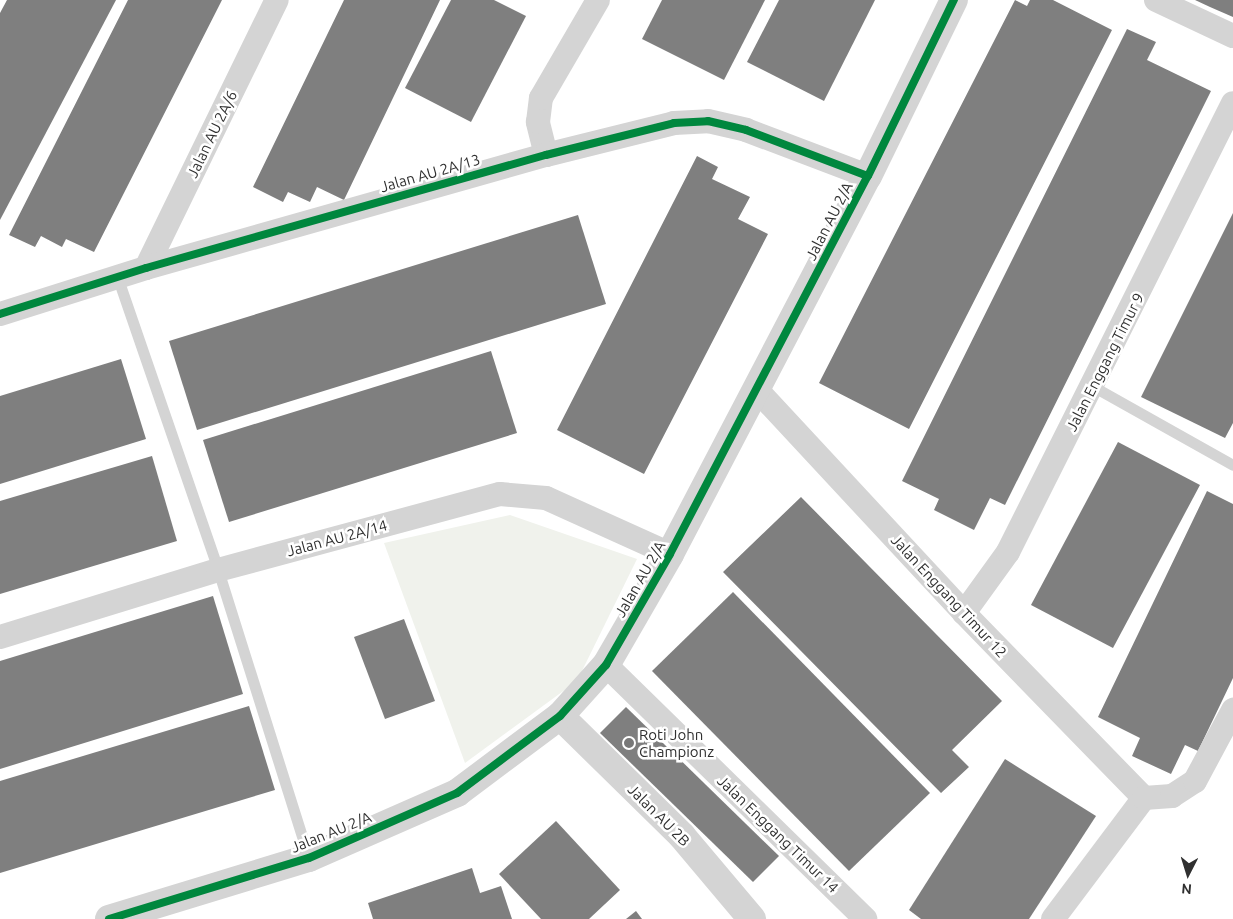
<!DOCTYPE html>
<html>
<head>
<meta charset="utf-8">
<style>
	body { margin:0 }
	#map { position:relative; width:1233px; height:919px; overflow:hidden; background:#fff; font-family:Ubuntu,sans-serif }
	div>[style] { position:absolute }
	.green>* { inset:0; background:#f0f2ec }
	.building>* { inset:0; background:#7f7f7f }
	.service>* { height:11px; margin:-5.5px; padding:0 5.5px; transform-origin:5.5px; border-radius:5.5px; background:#d4d4d4 }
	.minor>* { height:24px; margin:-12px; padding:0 12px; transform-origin:12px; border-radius:12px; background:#d4d4d4 }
	.tertiary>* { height:28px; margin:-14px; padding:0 14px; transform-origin:14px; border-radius:14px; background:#d4d4d4 }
	.cycleway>* { height:8px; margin:-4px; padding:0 4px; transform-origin:4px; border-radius:4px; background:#00873e }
	.dots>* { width:14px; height:14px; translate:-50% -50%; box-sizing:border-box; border:2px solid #fff; border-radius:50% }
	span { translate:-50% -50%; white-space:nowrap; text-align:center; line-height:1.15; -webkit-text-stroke:5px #fff; paint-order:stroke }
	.street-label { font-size:15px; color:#303030 }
	.poi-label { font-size:15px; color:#303030 }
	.left { translate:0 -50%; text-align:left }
	.north { position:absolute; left:1163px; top:849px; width:50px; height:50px; -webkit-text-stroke:4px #fff; paint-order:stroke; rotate:185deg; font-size:14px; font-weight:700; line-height:20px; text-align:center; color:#303030 }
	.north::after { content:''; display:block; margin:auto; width:18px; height:22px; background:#303030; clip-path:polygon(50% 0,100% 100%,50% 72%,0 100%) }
</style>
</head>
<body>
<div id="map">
	<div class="green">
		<i style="clip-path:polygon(510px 515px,637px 559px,577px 681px,465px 763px,384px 543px)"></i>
	</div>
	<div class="building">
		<i style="clip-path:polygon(7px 0,116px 0,0 220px,0 13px)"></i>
		<i style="clip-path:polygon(128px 0,222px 0,94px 252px,66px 239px,62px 247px,41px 236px,35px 247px,9px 235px)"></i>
		<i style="clip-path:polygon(344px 0,440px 0,344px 200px,317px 187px,310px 202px,288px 192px,283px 202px,253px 187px)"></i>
		<i style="clip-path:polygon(451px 0,494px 0,526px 16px,471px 122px,405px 88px)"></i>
		<i style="clip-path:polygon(662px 0,765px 0,724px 80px,642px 39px)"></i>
		<i style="clip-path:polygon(779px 0,875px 0,824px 101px,747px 62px)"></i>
		<i style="clip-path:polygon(1015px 0,1027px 6px,1030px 0,1053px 0,1112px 30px,909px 429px,819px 383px)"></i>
		<i style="clip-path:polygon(1195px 0,1233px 0,1233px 17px,1210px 7px)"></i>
		<i style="clip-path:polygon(1127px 29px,1156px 42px,1147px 60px,1211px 91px,1005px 505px,990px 498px,974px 530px,934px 510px,939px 499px,902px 481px)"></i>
		<i style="clip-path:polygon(697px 156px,718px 167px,712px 179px,750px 197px,738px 219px,768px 234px,644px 474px,557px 430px)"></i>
		<i style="clip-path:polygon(1233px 213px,1233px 423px,1225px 438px,1141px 397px)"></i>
		<i style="clip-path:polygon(578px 215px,606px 304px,197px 430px,169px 341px)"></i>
		<i style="clip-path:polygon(491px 351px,517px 433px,229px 522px,203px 440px)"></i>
		<i style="clip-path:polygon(121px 359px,146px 439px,0 484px,0 396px)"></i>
		<i style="clip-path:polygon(1118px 442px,1200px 485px,1113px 648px,1031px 605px)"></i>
		<i style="clip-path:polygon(152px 456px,177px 541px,0 594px,0 501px)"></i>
		<i style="clip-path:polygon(1207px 491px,1233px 504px,1233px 678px,1198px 751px,1185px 745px,1171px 774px,1132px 756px,1140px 738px,1098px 717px)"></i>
		<i style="clip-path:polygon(801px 497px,1002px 701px,952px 750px,969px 767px,941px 793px,723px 572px)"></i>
		<i style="clip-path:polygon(733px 592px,930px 793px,849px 871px,652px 671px)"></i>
		<i style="clip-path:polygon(213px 596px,243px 694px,0 769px,0 661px)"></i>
		<i style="clip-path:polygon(404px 619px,435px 701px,385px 719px,354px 637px)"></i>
		<i style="clip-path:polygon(249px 706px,275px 790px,0 873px,0 781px)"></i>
		<i style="clip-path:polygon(626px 707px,779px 856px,753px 882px,600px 733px)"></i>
		<i style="clip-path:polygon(1005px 759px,1096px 816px,1029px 919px,921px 919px,909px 910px)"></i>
		<i style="clip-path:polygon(556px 821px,620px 890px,589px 919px,541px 919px,499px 874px)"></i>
		<i style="clip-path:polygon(472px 868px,480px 893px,501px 886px,512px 919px,373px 919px,368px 903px)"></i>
		<i style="clip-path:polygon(636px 911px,642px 919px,626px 919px)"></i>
	</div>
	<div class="service">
		<i style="left:117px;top:276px;width:311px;rotate:71deg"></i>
		<i style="left:218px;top:570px;width:302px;rotate:72.5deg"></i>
		<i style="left:1094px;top:387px;width:159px;rotate:29.3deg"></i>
	</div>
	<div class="minor">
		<i style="left:1156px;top:0;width:85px;rotate:25.1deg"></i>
		<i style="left:546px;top:155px;width:34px;rotate:-104deg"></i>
		<i style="left:538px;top:122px;width:24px;rotate:-83deg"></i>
		<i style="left:541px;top:98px;width:113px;rotate:-59.8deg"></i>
		<i style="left:146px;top:268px;width:298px;rotate:-64deg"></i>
		<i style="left:0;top:314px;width:153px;rotate:-17.5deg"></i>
		<i style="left:146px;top:268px;width:416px;rotate:-15.8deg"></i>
		<i style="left:546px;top:155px;width:132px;rotate:-14deg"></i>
		<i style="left:674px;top:123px;width:34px;rotate:-3deg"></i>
		<i style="left:708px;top:121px;width:39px;rotate:13deg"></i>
		<i style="left:746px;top:130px;width:130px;rotate:20.7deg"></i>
		<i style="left:757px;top:390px;width:304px;rotate:47.1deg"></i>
		<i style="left:964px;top:613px;width:258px;rotate:45.8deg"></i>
		<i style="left:964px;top:613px;width:75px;rotate:-54.2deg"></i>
		<i style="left:1008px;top:552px;width:502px;rotate:-63.38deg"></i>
		<i style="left:0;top:637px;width:228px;rotate:-17.1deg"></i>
		<i style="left:218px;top:570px;width:292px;rotate:-15.1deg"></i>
		<i style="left:500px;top:494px;width:46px;rotate:5deg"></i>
		<i style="left:546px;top:498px;width:136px;rotate:24.3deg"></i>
		<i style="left:606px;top:665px;width:363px;rotate:44.4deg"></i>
		<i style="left:1053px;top:919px;width:151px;rotate:-53.1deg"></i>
		<i style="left:1144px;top:798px;width:28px;rotate:-4deg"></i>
		<i style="left:1172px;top:796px;width:27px;rotate:-33deg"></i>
		<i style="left:1195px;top:781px;width:81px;rotate:-61.8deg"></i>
	</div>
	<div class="tertiary">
		<i style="left:560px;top:716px;width:171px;rotate:44.5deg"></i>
		<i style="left:682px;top:836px;width:109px;rotate:49.9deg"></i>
		<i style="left:109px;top:919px;width:209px;rotate:-17deg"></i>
		<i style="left:309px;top:858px;width:162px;rotate:-23.7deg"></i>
		<i style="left:457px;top:793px;width:129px;rotate:-36.8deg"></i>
		<i style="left:560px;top:716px;width:69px;rotate:-48deg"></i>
		<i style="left:606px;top:665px;width:128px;rotate:-60deg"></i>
		<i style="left:670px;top:554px;width:427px;rotate:-62.4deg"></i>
		<i style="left:868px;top:176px;width:196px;rotate:-64deg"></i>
	</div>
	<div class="cycleway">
		<i style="left:0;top:314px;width:153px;rotate:-17.5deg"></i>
		<i style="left:146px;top:268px;width:416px;rotate:-15.8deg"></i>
		<i style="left:546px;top:155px;width:132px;rotate:-14deg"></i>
		<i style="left:674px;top:123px;width:34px;rotate:-3deg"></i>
		<i style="left:708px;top:121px;width:39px;rotate:13deg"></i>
		<i style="left:746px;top:130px;width:130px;rotate:20.7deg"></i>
		<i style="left:109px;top:919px;width:209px;rotate:-17deg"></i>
		<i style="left:309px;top:858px;width:162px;rotate:-23.7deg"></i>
		<i style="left:457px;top:793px;width:129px;rotate:-36.8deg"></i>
		<i style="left:560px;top:716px;width:69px;rotate:-48deg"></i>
		<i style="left:606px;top:665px;width:128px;rotate:-60deg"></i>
		<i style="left:670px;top:554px;width:427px;rotate:-62.4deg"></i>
		<i style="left:868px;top:176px;width:196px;rotate:-64deg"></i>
	</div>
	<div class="dots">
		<i style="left:629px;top:743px;background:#787878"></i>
	</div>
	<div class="street-label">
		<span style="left:212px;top:134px;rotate:-64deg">Jalan AU 2A/6</span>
		<span style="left:430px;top:173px;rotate:-16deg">Jalan AU 2A/13</span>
		<span style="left:829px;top:221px;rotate:-63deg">Jalan AU 2/A</span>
		<span style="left:1105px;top:362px;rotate:-63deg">Jalan Enggang Timur 9</span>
		<span style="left:337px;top:538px;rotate:-15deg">Jalan AU 2A/14</span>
		<span style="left:640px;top:579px;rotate:-60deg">Jalan AU 2/A</span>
		<span style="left:949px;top:596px;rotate:47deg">Jalan Enggang Timur 12</span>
		<span style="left:659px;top:815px;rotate:45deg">Jalan AU 2B</span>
		<span style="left:331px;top:832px;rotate:-22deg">Jalan AU 2/A</span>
		<span style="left:778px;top:834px;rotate:44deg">Jalan Enggang Timur 14</span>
	</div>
	<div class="poi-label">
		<span class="left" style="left:639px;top:743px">Roti John<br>Championz</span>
	</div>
	<div class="north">N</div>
</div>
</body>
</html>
